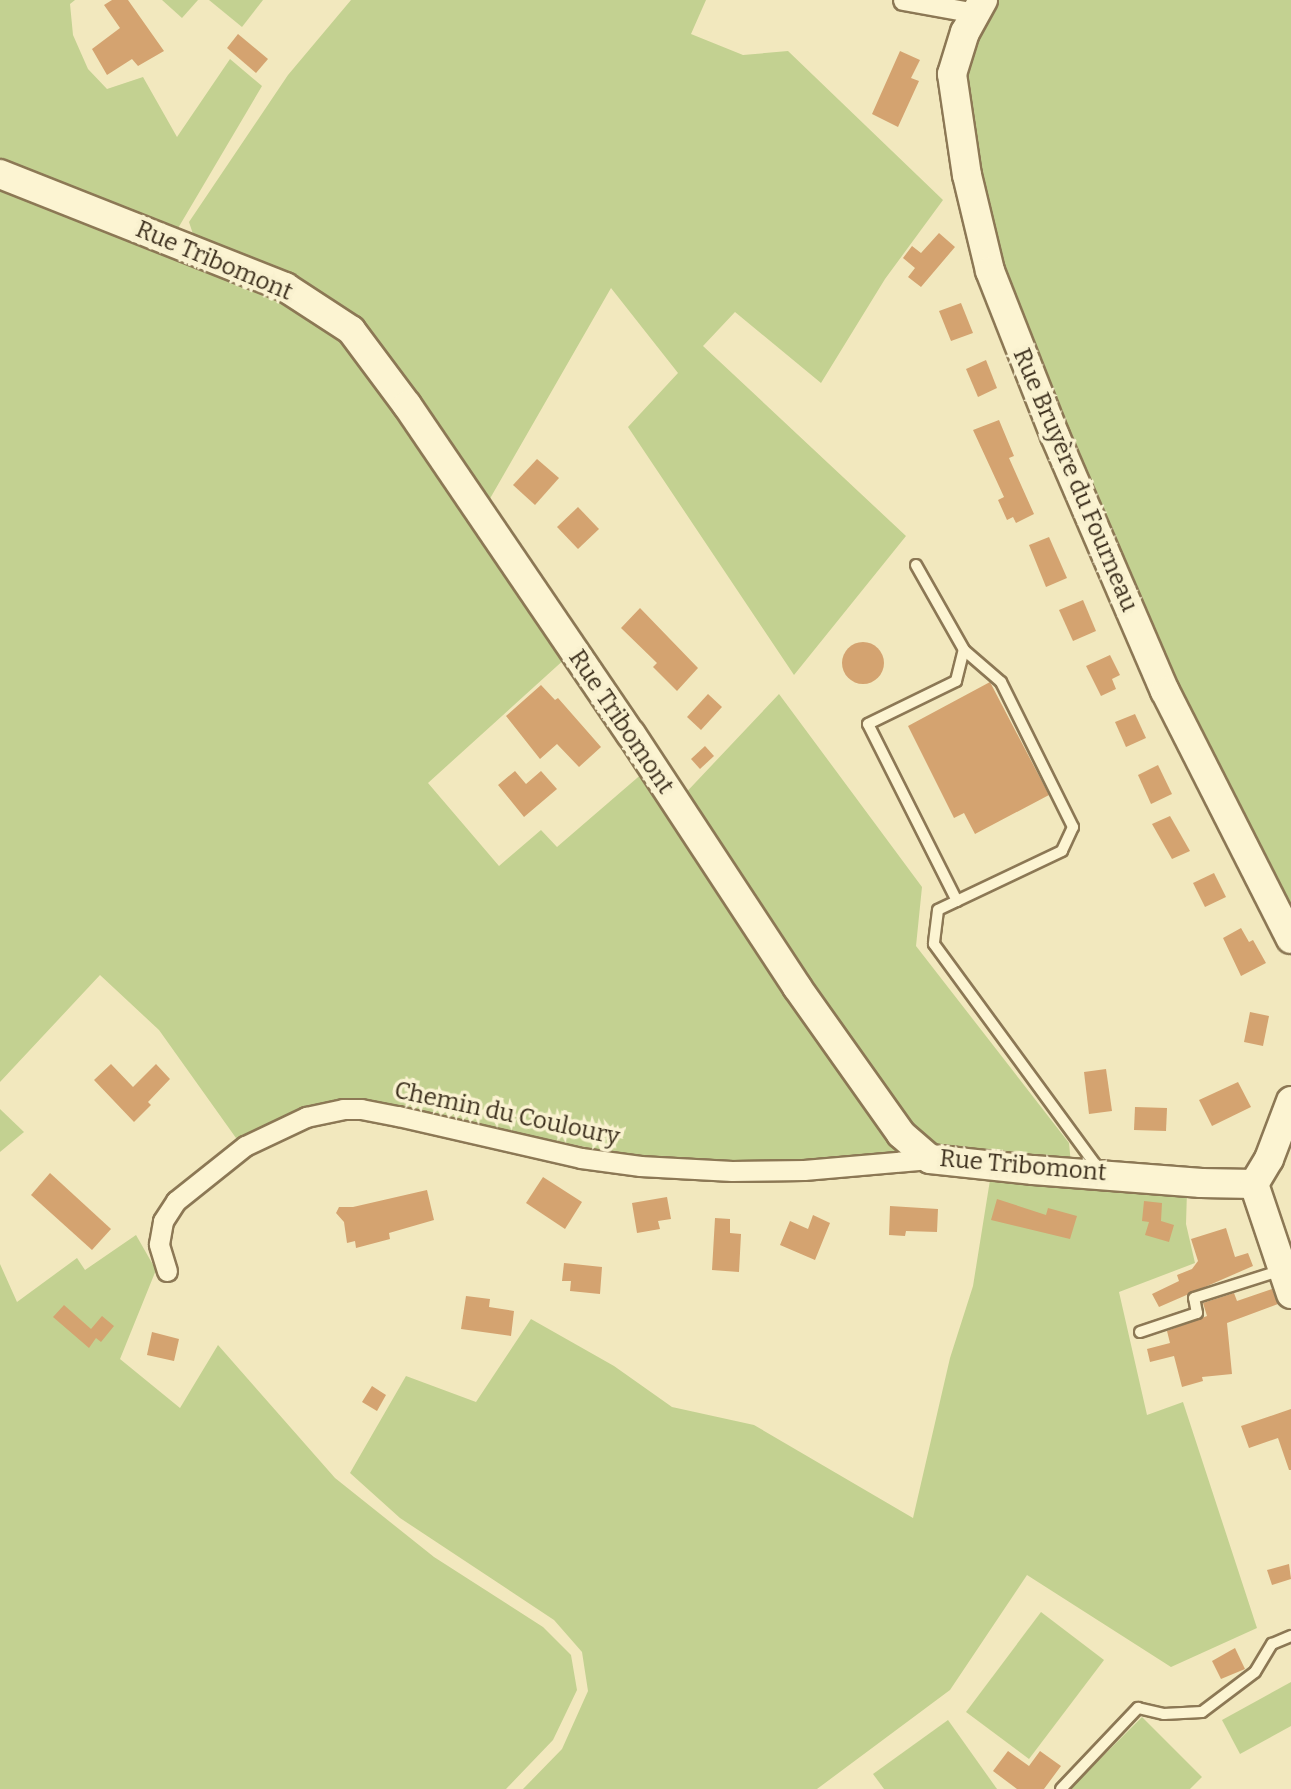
<!DOCTYPE html>
<html>
<head>
<meta charset="utf-8">
<style>
	body { margin:0 }
	#map { position:relative; width:1291px; height:1789px; overflow:hidden; background:#f2e8be; font-family:Bitter,serif }
	div>[style] { position:absolute }
	.green>* { inset:0; background:#c3d191 }
	.building>* { inset:0; background:#d4a370 }
	.round { border-radius:50% }
	.roads { filter:drop-shadow(2px 0 #8c7855) drop-shadow(-2px 0 #8c7855) drop-shadow(0 2px #8c7855) drop-shadow(0 -2px #8c7855) }
	.lane>* { height:10px; margin:-5px; padding:0 5px; transform-origin:5px; border-radius:5px; background:#fcf4d2 }
	.street>* { height:19px; margin:-9.5px; padding:0 9.5px; transform-origin:9.5px; border-radius:9.5px; background:#fcf4d2 }
	.secondary>* { height:28px; margin:-14px; padding:0 14px; transform-origin:14px; border-radius:14px; background:#fcf4d2 }
	span { translate:-50% -50%; white-space:nowrap; text-align:center; line-height:1.15; -webkit-text-stroke:7px #f9f1cf; paint-order:stroke }
	.street-label { font-size:24px; color:#3a2d1b }
</style>
</head>
<body>
<div id="map">
	<div class="green">
		<i style="clip-path:polygon(0 0,75px 0,70px 4px,73px 35px,88px 69px,107px 89px,143px 77px,177px 137px,230px 59px,262px 86px,174px 235px,292px 296px,356px 349px,567px 657px,428px 783px,499px 866px,541px 830px,557px 847px,644px 772px,879px 1131px,900px 1147px,893px 1158px,772px 1162px,624px 1155px,400px 1108px,278px 1121px,236px 1138px,159px 1030px,100px 975px,0 1082px)"></i>
		<i style="clip-path:polygon(162px 0,198px 0,182px 18px)"></i>
		<i style="clip-path:polygon(209px 0,263px 0,242px 27px)"></i>
		<i style="clip-path:polygon(351px 0,706px 0,691px 34px,743px 55px,788px 51px,943px 200px,885px 279px,821px 383px,735px 312px,703px 346px,906px 536px,794px 675px,628px 427px,678px 373px,611px 288px,484px 509px,374px 339px,195px 240px,189px 222px,288px 75px)"></i>
		<i style="clip-path:polygon(993px 0,1291px 0,1291px 914px,1148px 629px,1066px 437px,994px 248px,965px 81px,974px 32px)"></i>
		<i style="clip-path:polygon(779px 694px,922px 887px,916px 946px,1069px 1143px,1071px 1164px,958px 1156px,907px 1130px,679px 800px)"></i>
		<i style="clip-path:polygon(0 1109px,24px 1132px,0 1152px)"></i>
		<i style="clip-path:polygon(990px 1180px,1187px 1191px,1186px 1224px,1195px 1263px,1119px 1292px,1147px 1415px,1183px 1402px,1257px 1628px,1171px 1667px,1027px 1575px,950px 1690px,817px 1789px,523px 1789px,562px 1749px,588px 1691px,582px 1652px,554px 1620px,400px 1518px,350px 1473px,406px 1376px,476px 1402px,531px 1319px,614px 1366px,672px 1407px,754px 1425px,913px 1518px,950px 1358px,973px 1286px)"></i>
		<i style="clip-path:polygon(136px 1235px,156px 1270px,120px 1359px,180px 1408px,218px 1345px,335px 1478px,434px 1557px,543px 1627px,571px 1655px,577px 1690px,553px 1740px,506px 1789px,0 1789px,0 1264px,17px 1302px,77px 1258px,85px 1270px)"></i>
		<i style="clip-path:polygon(1041px 1612px,1104px 1660px,1029px 1759px,966px 1712px)"></i>
		<i style="clip-path:polygon(1291px 1682px,1291px 1726px,1240px 1754px,1222px 1720px)"></i>
		<i style="clip-path:polygon(1142px 1717px,1202px 1777px,1190px 1789px,1070px 1789px)"></i>
		<i style="clip-path:polygon(948px 1720px,997px 1789px,884px 1789px,873px 1774px)"></i>
	</div>
	<div class="building">
		<i style="clip-path:polygon(112px 0,128px 0,164px 51px,138px 66px,132px 59px,107px 75px,92px 49px,120px 28px,104px 5px)"></i>
		<i style="clip-path:polygon(238px 34px,268px 59px,256px 73px,227px 48px)"></i>
		<i style="clip-path:polygon(900px 51px,920px 60px,911px 78px,919px 81px,898px 127px,872px 114px)"></i>
		<i style="clip-path:polygon(939px 233px,955px 247px,921px 287px,908px 277px,915px 268px,903px 258px,912px 246px,921px 253px)"></i>
		<i style="clip-path:polygon(961px 303px,973px 333px,951px 341px,939px 311px)"></i>
		<i style="clip-path:polygon(986px 360px,997px 388px,978px 397px,966px 369px)"></i>
		<i style="clip-path:polygon(999px 420px,1014px 456px,1009px 458px,1034px 514px,1016px 523px,1013px 517px,1007px 520px,998px 500px,1004px 497px,973px 430px)"></i>
		<i style="clip-path:polygon(537px 459px,559px 478px,535px 505px,513px 485px)"></i>
		<i style="clip-path:polygon(578px 507px,599px 529px,578px 549px,557px 527px)"></i>
		<i style="clip-path:polygon(1049px 537px,1067px 578px,1046px 587px,1029px 545px)"></i>
		<i style="clip-path:polygon(1083px 600px,1096px 631px,1073px 641px,1059px 610px)"></i>
		<i style="clip-path:polygon(640px 608px,698px 668px,677px 691px,653px 667px,657px 663px,621px 628px)"></i>
		<i class="round" style="left:842px;top:642px;width:42px;height:42px"></i>
		<i style="clip-path:polygon(1110px 655px,1120px 675px,1112px 679px,1116px 689px,1101px 696px,1086px 666px)"></i>
		<i style="clip-path:polygon(990px 682px,1049px 795px,975px 834px,964px 813px,954px 818px,908px 726px)"></i>
		<i style="clip-path:polygon(541px 685px,555px 700px,558px 698px,601px 747px,579px 767px,557px 744px,540px 759px,506px 716px)"></i>
		<i style="clip-path:polygon(708px 694px,722px 707px,701px 730px,687px 717px)"></i>
		<i style="clip-path:polygon(1135px 714px,1146px 738px,1126px 747px,1115px 722px)"></i>
		<i style="clip-path:polygon(705px 746px,714px 756px,700px 769px,691px 759px)"></i>
		<i style="clip-path:polygon(1158px 765px,1172px 794px,1151px 804px,1138px 775px)"></i>
		<i style="clip-path:polygon(515px 771px,526px 784px,541px 771px,557px 789px,524px 817px,498px 785px)"></i>
		<i style="clip-path:polygon(1170px 816px,1190px 851px,1172px 859px,1152px 824px)"></i>
		<i style="clip-path:polygon(1214px 873px,1226px 897px,1205px 907px,1193px 883px)"></i>
		<i style="clip-path:polygon(1241px 928px,1249px 942px,1253px 940px,1266px 963px,1241px 976px,1223px 938px)"></i>
		<i style="clip-path:polygon(1250px 1012px,1269px 1016px,1263px 1046px,1244px 1042px)"></i>
		<i style="clip-path:polygon(111px 1064px,133px 1087px,156px 1064px,170px 1079px,148px 1102px,151px 1105px,134px 1122px,94px 1080px)"></i>
		<i style="clip-path:polygon(1106px 1069px,1112px 1111px,1089px 1114px,1084px 1072px)"></i>
		<i style="clip-path:polygon(1238px 1082px,1251px 1107px,1212px 1126px,1199px 1100px)"></i>
		<i style="clip-path:polygon(1135px 1107px,1167px 1108px,1166px 1131px,1134px 1130px)"></i>
		<i style="clip-path:polygon(50px 1173px,111px 1229px,92px 1250px,31px 1195px)"></i>
		<i style="clip-path:polygon(543px 1177px,582px 1202px,565px 1229px,526px 1203px)"></i>
		<i style="clip-path:polygon(427px 1190px,434px 1220px,389px 1233px,390px 1239px,356px 1248px,355px 1241px,347px 1243px,344px 1222px,336px 1213px,339px 1207px,353px 1207px)"></i>
		<i style="clip-path:polygon(667px 1197px,671px 1219px,658px 1221px,660px 1229px,637px 1233px,632px 1203px)"></i>
		<i style="clip-path:polygon(997px 1199px,1046px 1215px,1048px 1208px,1077px 1216px,1070px 1239px,991px 1220px)"></i>
		<i style="clip-path:polygon(1144px 1201px,1162px 1203px,1161px 1221px,1174px 1225px,1169px 1242px,1145px 1235px,1149px 1222px,1142px 1221px)"></i>
		<i style="clip-path:polygon(890px 1206px,938px 1209px,937px 1232px,906px 1231px,905px 1236px,889px 1235px)"></i>
		<i style="clip-path:polygon(813px 1215px,830px 1223px,815px 1260px,780px 1245px,790px 1221px,808px 1229px)"></i>
		<i style="clip-path:polygon(715px 1218px,730px 1219px,730px 1233px,741px 1234px,739px 1272px,712px 1270px)"></i>
		<i style="clip-path:polygon(1226px 1228px,1235px 1257px,1248px 1253px,1253px 1266px,1159px 1307px,1152px 1294px,1179px 1281px,1177px 1275px,1192px 1269px,1198px 1261px,1191px 1239px)"></i>
		<i style="clip-path:polygon(564px 1263px,602px 1267px,600px 1294px,570px 1291px,571px 1281px,562px 1281px)"></i>
		<i style="clip-path:polygon(1272px 1289px,1278px 1304px,1227px 1323px,1232px 1374px,1202px 1377px,1203px 1381px,1182px 1387px,1174px 1356px,1150px 1362px,1147px 1349px,1170px 1343px,1167px 1331px,1207px 1316px,1203px 1303px,1234px 1293px,1237px 1301px)"></i>
		<i style="clip-path:polygon(466px 1296px,490px 1299px,489px 1307px,514px 1311px,511px 1336px,461px 1329px)"></i>
		<i style="clip-path:polygon(64px 1305px,91px 1329px,102px 1316px,114px 1326px,101px 1342px,96px 1338px,89px 1348px,53px 1317px)"></i>
		<i style="clip-path:polygon(152px 1332px,179px 1339px,174px 1361px,147px 1355px)"></i>
		<i style="clip-path:polygon(372px 1386px,386px 1395px,377px 1411px,362px 1402px)"></i>
		<i style="clip-path:polygon(1291px 1409px,1291px 1470px,1289px 1470px,1278px 1438px,1249px 1448px,1241px 1426px)"></i>
		<i style="clip-path:polygon(1289px 1564px,1291px 1579px,1272px 1585px,1267px 1570px)"></i>
		<i style="clip-path:polygon(1235px 1648px,1245px 1669px,1221px 1679px,1212px 1661px)"></i>
		<i style="clip-path:polygon(1008px 1751px,1029px 1766px,1040px 1751px,1061px 1766px,1044px 1789px,1017px 1789px,993px 1771px)"></i>
	</div>
	<div class="roads">
		<div class="lane">
			<i style="left:916px;top:565px;width:98px;rotate:60.5deg"></i>
			<i style="left:964px;top:650px;width:49px;rotate:40.9deg"></i>
			<i style="left:1001px;top:682px;width:162px;rotate:63.6deg"></i>
			<i style="left:1073px;top:827px;width:26px;rotate:115deg"></i>
			<i style="left:1062px;top:851px;width:137px;rotate:154.6deg"></i>
			<i style="left:938px;top:910px;width:34px;rotate:97deg"></i>
			<i style="left:934px;top:944px;width:281px;rotate:53.8deg"></i>
			<i style="left:957px;top:901px;width:198px;rotate:-116.7deg"></i>
			<i style="left:868px;top:724px;width:98px;rotate:-26deg"></i>
			<i style="left:956px;top:681px;width:32px;rotate:-76deg"></i>
			<i style="left:1140px;top:1332px;width:60px;rotate:-18.4deg"></i>
			<i style="left:1197px;top:1313px;width:15px;rotate:-101deg"></i>
			<i style="left:1194px;top:1298px;width:89px;rotate:-17.6deg"></i>
			<i style="left:1061px;top:1789px;width:112px;rotate:-46.5deg"></i>
			<i style="left:1138px;top:1708px;width:27px;rotate:13deg"></i>
			<i style="left:1164px;top:1714px;width:38px;rotate:-3deg"></i>
			<i style="left:1202px;top:1712px;width:66px;rotate:-37deg"></i>
			<i style="left:1255px;top:1672px;width:33px;rotate:-59deg"></i>
			<i style="left:1272px;top:1644px;width:21px;rotate:-23deg"></i>
		</div>
		<div class="street">
			<i style="left:903px;top:0;width:73px;rotate:10.2deg"></i>
			<i style="left:167px;top:1271px;width:28px;rotate:-107deg"></i>
			<i style="left:159px;top:1244px;width:23px;rotate:-80deg"></i>
			<i style="left:163px;top:1221px;width:24px;rotate:-57deg"></i>
			<i style="left:176px;top:1201px;width:88px;rotate:-38.6deg"></i>
			<i style="left:245px;top:1146px;width:68px;rotate:-25.4deg"></i>
			<i style="left:306px;top:1117px;width:38px;rotate:-12deg"></i>
			<i style="left:343px;top:1109px;width:18px"></i>
			<i style="left:361px;top:1109px;width:38px;rotate:11deg"></i>
			<i style="left:398px;top:1116px;width:188px;rotate:12.9deg"></i>
			<i style="left:581px;top:1158px;width:60px;rotate:7.7deg"></i>
			<i style="left:640px;top:1166px;width:92px;rotate:3.1deg"></i>
			<i style="left:732px;top:1171px;width:72px;rotate:-0.8deg"></i>
			<i style="left:804px;top:1170px;width:126px;rotate:-5deg"></i>
		</div>
		<div class="secondary">
			<i style="left:983px;top:0;width:37px;rotate:119deg"></i>
			<i style="left:965px;top:32px;width:44px;rotate:107.2deg"></i>
			<i style="left:952px;top:74px;width:102px;rotate:81.6deg"></i>
			<i style="left:967px;top:175px;width:99px;rotate:76.5deg"></i>
			<i style="left:990px;top:271px;width:177px;rotate:68.5deg"></i>
			<i style="left:1055px;top:436px;width:278px;rotate:66.7deg"></i>
			<i style="left:1165px;top:691px;width:278px;rotate:63.1deg"></i>
			<i style="left:0;top:174px;width:307px;rotate:21.6deg"></i>
			<i style="left:285px;top:287px;width:79px;rotate:33.1deg"></i>
			<i style="left:351px;top:330px;width:94px;rotate:53.3deg"></i>
			<i style="left:407px;top:405px;width:398px;rotate:55.8deg"></i>
			<i style="left:631px;top:734px;width:303px;rotate:56.7deg"></i>
			<i style="left:797px;top:987px;width:180px;rotate:54.7deg"></i>
			<i style="left:901px;top:1134px;width:38px;rotate:41deg"></i>
			<i style="left:930px;top:1159px;width:104px;rotate:6.1deg"></i>
			<i style="left:1033px;top:1170px;width:169px;rotate:4.4deg"></i>
			<i style="left:1201px;top:1183px;width:53px;rotate:1.1deg"></i>
			<i style="left:1254px;top:1184px;width:116px;rotate:71.4deg"></i>
			<i style="left:1254px;top:1184px;width:29px;rotate:-59deg"></i>
			<i style="left:1269px;top:1159px;width:62px;rotate:-69.2deg"></i>
		</div>
	</div>
	<div class="street-label">
		<span style="left:214px;top:261px;rotate:23deg">Rue Tribomont</span>
		<span style="left:1075px;top:480px;rotate:67deg">Rue Bruyère du Fourneau</span>
		<span style="left:621px;top:722px;rotate:56deg">Rue Tribomont</span>
		<span style="left:507px;top:1114px;rotate:12deg">Chemin du Couloury</span>
		<span style="left:1023px;top:1166px;rotate:5deg">Rue Tribomont</span>
	</div>
</div>
</body>
</html>
